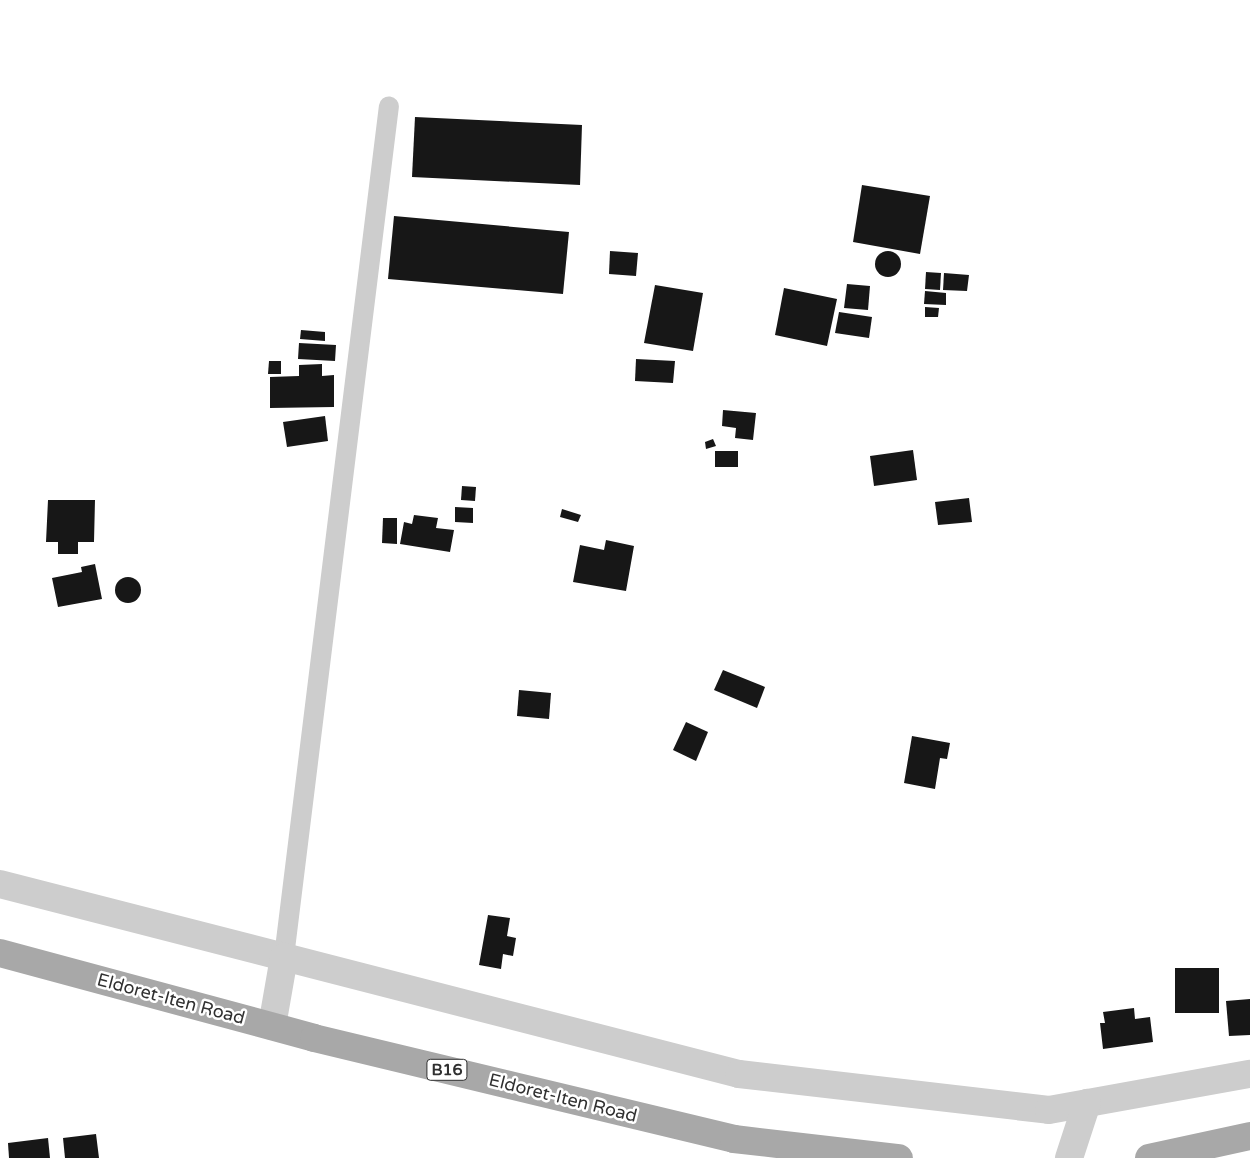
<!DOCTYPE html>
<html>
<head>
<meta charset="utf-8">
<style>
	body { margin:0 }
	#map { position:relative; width:1250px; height:1158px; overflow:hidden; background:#fff; font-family:"Varela Round",sans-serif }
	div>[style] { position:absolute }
	.building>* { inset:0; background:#171717 }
	.round { border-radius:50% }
	.lane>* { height:20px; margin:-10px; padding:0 10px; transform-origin:10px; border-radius:10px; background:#cdcdcd }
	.street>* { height:28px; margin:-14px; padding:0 14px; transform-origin:14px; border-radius:14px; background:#cdcdcd }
	.primary>* { height:28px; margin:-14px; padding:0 14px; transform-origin:14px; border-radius:14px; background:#a8a8a8 }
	span { translate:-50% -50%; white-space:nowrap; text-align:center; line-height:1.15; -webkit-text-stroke:5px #fff; paint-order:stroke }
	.shield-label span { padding:1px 4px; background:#fff; border:1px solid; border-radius:4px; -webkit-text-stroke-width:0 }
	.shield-label { font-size:16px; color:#303030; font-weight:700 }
	.street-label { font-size:18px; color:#303030 }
</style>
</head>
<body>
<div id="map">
	<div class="building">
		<i style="clip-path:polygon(415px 117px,582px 125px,580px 185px,412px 177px)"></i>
		<i style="clip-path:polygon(862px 185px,930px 196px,920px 254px,853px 242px)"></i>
		<i style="clip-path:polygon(394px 216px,569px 232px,563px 294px,388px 279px)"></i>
		<i class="round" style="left:875px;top:251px;width:26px;height:26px"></i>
		<i style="clip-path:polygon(610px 251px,638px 253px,636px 276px,609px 274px)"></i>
		<i style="clip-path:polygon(926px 272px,941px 273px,940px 290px,925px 289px)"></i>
		<i style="clip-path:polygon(944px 273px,969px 275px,967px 291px,943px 290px)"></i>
		<i style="clip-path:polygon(847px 284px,870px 286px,868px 310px,844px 308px)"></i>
		<i style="clip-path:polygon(655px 285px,703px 293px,693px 351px,644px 343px)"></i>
		<i style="clip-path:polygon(784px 288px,837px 299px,827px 346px,775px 335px)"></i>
		<i style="clip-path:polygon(925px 291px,946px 293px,946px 305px,924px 304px)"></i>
		<i style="clip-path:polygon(925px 307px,939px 308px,938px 317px,925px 317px)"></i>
		<i style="clip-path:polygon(839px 312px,872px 317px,869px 338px,835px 333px)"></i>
		<i style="clip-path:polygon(301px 330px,325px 332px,325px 341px,300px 339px)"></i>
		<i style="clip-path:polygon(299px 343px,336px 345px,335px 361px,298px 359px)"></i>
		<i style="clip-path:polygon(636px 359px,675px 361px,673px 383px,635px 381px)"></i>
		<i style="clip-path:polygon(269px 361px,281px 361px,281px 374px,268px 374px)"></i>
		<i style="clip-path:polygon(322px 364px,322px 376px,334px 375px,334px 407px,270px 408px,270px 377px,299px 376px,299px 365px)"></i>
		<i style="clip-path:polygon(723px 410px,756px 413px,753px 440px,735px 438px,736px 428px,722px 426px)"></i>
		<i style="clip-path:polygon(325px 416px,328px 441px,287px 447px,283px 422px)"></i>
		<i style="clip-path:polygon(713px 439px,716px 446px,706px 449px,705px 442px)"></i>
		<i style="clip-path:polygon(913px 450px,917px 480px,874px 486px,870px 456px)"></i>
		<i style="clip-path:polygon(715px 451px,738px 451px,738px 467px,715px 467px)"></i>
		<i style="clip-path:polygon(462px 486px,476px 487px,475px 501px,461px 500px)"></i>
		<i style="clip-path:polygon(969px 498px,972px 522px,938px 525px,935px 502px)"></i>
		<i style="clip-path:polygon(48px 500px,95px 500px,94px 542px,78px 542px,78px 554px,58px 554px,58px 542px,46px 542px)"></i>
		<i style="clip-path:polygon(455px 507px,473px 508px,473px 523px,455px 522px)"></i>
		<i style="clip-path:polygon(562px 509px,581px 515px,578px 522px,560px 517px)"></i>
		<i style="clip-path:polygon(414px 515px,438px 518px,436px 528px,454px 530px,450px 552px,400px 544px,404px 522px,412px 524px)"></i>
		<i style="clip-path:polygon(383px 518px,397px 518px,397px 544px,382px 543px)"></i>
		<i style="clip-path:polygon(606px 540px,634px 546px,626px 591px,573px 582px,580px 545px,604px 550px)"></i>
		<i style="clip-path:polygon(95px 564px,102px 599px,58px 607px,52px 578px,82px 572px,81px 567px)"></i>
		<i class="round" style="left:115px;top:577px;width:26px;height:26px"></i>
		<i style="clip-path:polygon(723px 670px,765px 687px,757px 708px,714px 690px)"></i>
		<i style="clip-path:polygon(519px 690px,551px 693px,549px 719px,517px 716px)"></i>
		<i style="clip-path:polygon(686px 722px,708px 732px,696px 761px,673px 750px)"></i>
		<i style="clip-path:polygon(912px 736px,950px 743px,947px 759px,940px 758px,935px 789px,904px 783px)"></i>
		<i style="clip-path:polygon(488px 915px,510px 918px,507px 936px,516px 938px,513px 956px,503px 954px,501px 969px,479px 965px)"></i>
		<i style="clip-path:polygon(1175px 968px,1219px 968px,1219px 1013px,1175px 1013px)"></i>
		<i style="clip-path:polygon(1250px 999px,1250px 1035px,1229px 1036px,1226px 1001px)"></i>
		<i style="clip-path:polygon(1134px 1008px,1135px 1019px,1150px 1017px,1153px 1042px,1103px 1049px,1100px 1023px,1105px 1023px,1103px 1012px)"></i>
		<i style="clip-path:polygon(96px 1134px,99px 1158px,65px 1158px,63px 1138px)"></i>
		<i style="clip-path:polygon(48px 1138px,50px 1158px,9px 1158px,8px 1143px)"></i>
	</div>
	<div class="lane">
		<i style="left:284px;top:957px;width:857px;rotate:-82.97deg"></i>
	</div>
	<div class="street">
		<i style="left:0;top:884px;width:763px;rotate:14.42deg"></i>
		<i style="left:739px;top:1074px;width:312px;rotate:6.6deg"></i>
		<i style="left:1049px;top:1110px;width:204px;rotate:-10.2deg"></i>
		<i style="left:272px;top:1026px;width:70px;rotate:-80.1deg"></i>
		<i style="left:1069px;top:1158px;width:58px;rotate:-71.9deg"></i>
	</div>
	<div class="primary">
		<i style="left:0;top:953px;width:325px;rotate:15.1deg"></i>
		<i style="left:314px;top:1038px;width:432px;rotate:13.5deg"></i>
		<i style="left:734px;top:1139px;width:166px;rotate:6.6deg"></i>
		<i style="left:1149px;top:1158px;width:103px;rotate:-12.3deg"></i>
	</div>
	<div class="shield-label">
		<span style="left:447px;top:1070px">B16</span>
	</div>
	<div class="street-label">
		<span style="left:171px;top:999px;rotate:15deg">Eldoret-Iten Road</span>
		<span style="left:563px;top:1098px;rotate:14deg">Eldoret-Iten Road</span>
	</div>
</div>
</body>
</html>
